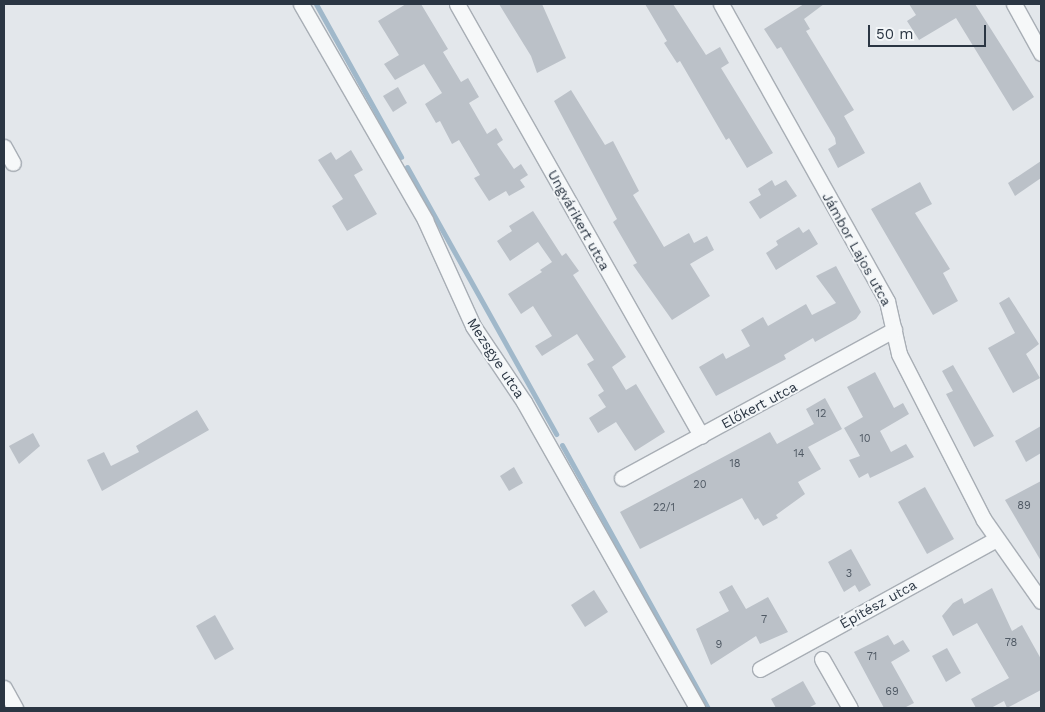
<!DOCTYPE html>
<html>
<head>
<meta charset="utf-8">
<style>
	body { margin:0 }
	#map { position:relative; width:1045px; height:712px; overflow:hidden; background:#e3e7eb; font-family:"Work Sans",sans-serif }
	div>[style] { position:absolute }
	.stream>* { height:5px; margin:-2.5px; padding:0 2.5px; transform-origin:2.5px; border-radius:2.5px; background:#a0b8ca }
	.building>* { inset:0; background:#bbc1c8 }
	.roads { filter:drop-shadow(1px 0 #a8aeb5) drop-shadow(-1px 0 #a8aeb5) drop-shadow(0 1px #a8aeb5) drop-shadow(0 -1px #a8aeb5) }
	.minor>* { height:15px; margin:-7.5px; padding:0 7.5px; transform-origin:7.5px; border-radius:7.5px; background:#f6f8f9 }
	span { translate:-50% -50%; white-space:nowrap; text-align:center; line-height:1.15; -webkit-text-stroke:4px #f3f6f8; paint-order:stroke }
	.number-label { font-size:11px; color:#4f5964 }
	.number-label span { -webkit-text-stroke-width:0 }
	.street-label { font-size:14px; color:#2b3643 }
	.frame { position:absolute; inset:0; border:5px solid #2b3643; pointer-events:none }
	.scale { position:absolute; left:868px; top:25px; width:118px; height:22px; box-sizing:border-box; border:2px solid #2b3643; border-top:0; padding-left:6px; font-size:15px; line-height:18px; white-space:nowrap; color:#2b3643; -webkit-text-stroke:4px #f3f6f8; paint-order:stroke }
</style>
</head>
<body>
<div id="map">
	<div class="stream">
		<i style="left:316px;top:4px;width:175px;rotate:60.9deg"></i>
		<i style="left:407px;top:167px;width:306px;rotate:60.8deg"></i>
		<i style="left:562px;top:445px;width:301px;rotate:61deg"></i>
	</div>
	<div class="building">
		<i style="clip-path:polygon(406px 4px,421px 4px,448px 49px,443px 52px,461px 82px,468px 78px,479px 97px,469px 103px,487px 134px,496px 128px,503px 140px,497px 144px,514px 169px,521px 164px,528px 175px,520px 180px,525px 187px,509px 196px,506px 191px,489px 201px,474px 178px,480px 175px,459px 140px,452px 144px,440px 121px,436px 123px,425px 104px,442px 93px,424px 64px,395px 80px,384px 64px,399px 55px,378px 21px)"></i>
		<i style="clip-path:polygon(499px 4px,542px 4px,566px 58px,537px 73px,531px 56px)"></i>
		<i style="clip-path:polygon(645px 4px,673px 4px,706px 55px,720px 47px,729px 63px,721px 68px,773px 153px,747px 168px,729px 138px,726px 140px,680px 61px,677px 63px,664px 43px,667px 41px)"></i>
		<i style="clip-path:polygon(804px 4px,824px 4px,804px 19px,810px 29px,806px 31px,854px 110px,844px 116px,865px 153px,838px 168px,828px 149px,836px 144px,835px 138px,781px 47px,777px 49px,764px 29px)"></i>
		<i style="clip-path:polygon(909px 4px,975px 4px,1034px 97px,1013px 111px,956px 18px,919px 40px,907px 21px,916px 15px)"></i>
		<i style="clip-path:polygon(398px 87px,407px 103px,393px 112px,383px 96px)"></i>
		<i style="clip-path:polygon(571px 90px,605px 145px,613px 141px,639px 191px,633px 195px,664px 247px,689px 233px,694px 243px,707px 236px,714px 250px,690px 264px,710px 296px,672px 320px,633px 265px,637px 263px,613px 222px,617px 219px,554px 101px)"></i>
		<i style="clip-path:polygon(351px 150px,363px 170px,354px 175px,377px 214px,347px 231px,332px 206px,343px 199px,318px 160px,331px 152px,336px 160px)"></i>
		<i style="clip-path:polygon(1041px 161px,1041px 178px,1015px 196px,1008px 183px)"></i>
		<i style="clip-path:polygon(772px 180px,775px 186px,786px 180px,797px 196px,760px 219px,749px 202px,761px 195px,758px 189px)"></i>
		<i style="clip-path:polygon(920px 182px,932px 204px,915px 213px,950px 269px,943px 273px,958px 301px,933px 315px,871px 209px)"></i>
		<i style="clip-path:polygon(533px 211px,562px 256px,566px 253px,579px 271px,573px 275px,626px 357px,612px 367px,626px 390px,636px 384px,665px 432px,635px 451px,616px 422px,598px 433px,589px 418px,606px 407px,598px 395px,604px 391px,587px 364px,594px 360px,577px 334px,542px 356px,535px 346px,552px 336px,533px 306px,521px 314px,508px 294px,542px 272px,540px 270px,552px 262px,538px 242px,510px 261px,497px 241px,512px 231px,509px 226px)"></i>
		<i style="clip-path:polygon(799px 227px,803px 233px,809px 229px,818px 244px,776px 270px,766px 253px,778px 245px,776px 241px)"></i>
		<i style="clip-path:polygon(836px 266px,861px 312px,856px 319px,815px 342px,813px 338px,784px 355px,786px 359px,716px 396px,699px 367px,723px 353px,726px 359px,750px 346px,741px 330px,763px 317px,768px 326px,806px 304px,812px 315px,836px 303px,816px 276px)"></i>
		<i style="clip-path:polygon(1009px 297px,1039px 344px,1026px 354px,1040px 378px,1013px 393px,988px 348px,1015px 333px,999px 303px)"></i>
		<i style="clip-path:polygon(953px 365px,994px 436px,974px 447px,946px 394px,953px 391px,942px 371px)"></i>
		<i style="clip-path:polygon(875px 372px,894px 408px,903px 403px,909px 414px,880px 431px,891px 452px,906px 444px,914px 457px,870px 478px,868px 473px,859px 478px,849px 460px,860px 456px,844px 428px,863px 417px,847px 387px)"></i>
		<i style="clip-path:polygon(825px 398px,842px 429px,808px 447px,821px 469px,798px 482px,805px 494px,776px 515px,778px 518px,763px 526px,758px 518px,755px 520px,742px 498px,640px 549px,620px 512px,770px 432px,777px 444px,814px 424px,806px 409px)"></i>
		<i style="clip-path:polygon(197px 410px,209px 430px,102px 491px,87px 460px,104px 452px,111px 466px,139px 452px,136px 446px)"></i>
		<i style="clip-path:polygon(1041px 426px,1041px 453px,1026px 462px,1015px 441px)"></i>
		<i style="clip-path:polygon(33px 433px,40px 446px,19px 464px,9px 446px)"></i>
		<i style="clip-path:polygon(514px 467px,523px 483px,509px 491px,500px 476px)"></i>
		<i style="clip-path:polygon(1041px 481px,1041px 561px,1005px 500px)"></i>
		<i style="clip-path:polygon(925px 487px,954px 539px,927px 554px,898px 502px)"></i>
		<i style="clip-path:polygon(851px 549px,871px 585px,859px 592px,855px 585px,844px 592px,828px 562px)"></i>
		<i style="clip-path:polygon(732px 585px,746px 609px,768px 597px,788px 632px,760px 644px,756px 636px,711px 665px,696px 629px,729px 611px,719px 592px)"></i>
		<i style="clip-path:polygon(992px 588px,1012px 631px,1022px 625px,1041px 659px,1041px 690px,1007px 708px,1004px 701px,991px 708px,976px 708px,971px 699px,1009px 678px,977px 623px,953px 636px,942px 616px,953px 603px,962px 598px,964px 604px)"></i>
		<i style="clip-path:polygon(594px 590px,608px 612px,585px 627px,571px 605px)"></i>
		<i style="clip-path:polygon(215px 615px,234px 649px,215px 660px,196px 626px)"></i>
		<i style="clip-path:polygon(888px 635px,894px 645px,903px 640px,910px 651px,891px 662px,914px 703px,904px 708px,884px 708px,854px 652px)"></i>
		<i style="clip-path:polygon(947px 648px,961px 673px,946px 682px,932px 656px)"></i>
		<i style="clip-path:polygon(803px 681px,816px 704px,808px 708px,776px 708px,771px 699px)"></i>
	</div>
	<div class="roads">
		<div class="minor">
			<i style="left:301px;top:4px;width:249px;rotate:60.1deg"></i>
			<i style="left:425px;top:220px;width:116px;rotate:65.6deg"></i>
			<i style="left:473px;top:326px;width:92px;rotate:56.1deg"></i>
			<i style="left:524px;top:402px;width:352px;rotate:60.5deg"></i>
			<i style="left:457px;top:4px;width:496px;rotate:60.5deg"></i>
			<i style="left:721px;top:4px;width:340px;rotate:60.8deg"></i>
			<i style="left:887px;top:301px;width:54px;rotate:77.2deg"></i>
			<i style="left:899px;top:354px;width:186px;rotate:62.9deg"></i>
			<i style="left:984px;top:520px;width:99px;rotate:54.9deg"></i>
			<i style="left:1014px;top:4px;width:56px;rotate:61.1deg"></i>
			<i style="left:4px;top:147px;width:18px;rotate:61deg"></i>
			<i style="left:622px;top:478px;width:310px;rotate:-28.6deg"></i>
			<i style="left:822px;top:659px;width:56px;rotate:60.3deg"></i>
			<i style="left:760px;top:669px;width:269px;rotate:-28.8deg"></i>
			<i style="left:4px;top:688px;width:23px;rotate:61deg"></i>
		</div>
	</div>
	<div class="number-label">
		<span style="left:821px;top:414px">12</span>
		<span style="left:865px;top:439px">10</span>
		<span style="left:799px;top:454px">14</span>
		<span style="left:735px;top:464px">18</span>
		<span style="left:700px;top:485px">20</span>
		<span style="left:1024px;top:506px">89</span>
		<span style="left:664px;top:508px">22/1</span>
		<span style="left:849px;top:574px">3</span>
		<span style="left:764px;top:620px">7</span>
		<span style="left:1011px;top:643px">78</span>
		<span style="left:719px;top:645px">9</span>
		<span style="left:872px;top:657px">71</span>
		<span style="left:892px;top:692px">69</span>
	</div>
	<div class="street-label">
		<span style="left:579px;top:220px;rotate:61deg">Ungvárikert utca</span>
		<span style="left:857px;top:249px;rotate:61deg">Jámbor Lajos utca</span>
		<span style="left:496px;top:358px;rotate:57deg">Mezsgye utca</span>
		<span style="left:759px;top:405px;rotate:-28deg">Előkert utca</span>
		<span style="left:878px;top:604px;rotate:-29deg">Építész utca</span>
	</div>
	<div class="frame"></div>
	<div class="scale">50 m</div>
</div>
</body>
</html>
